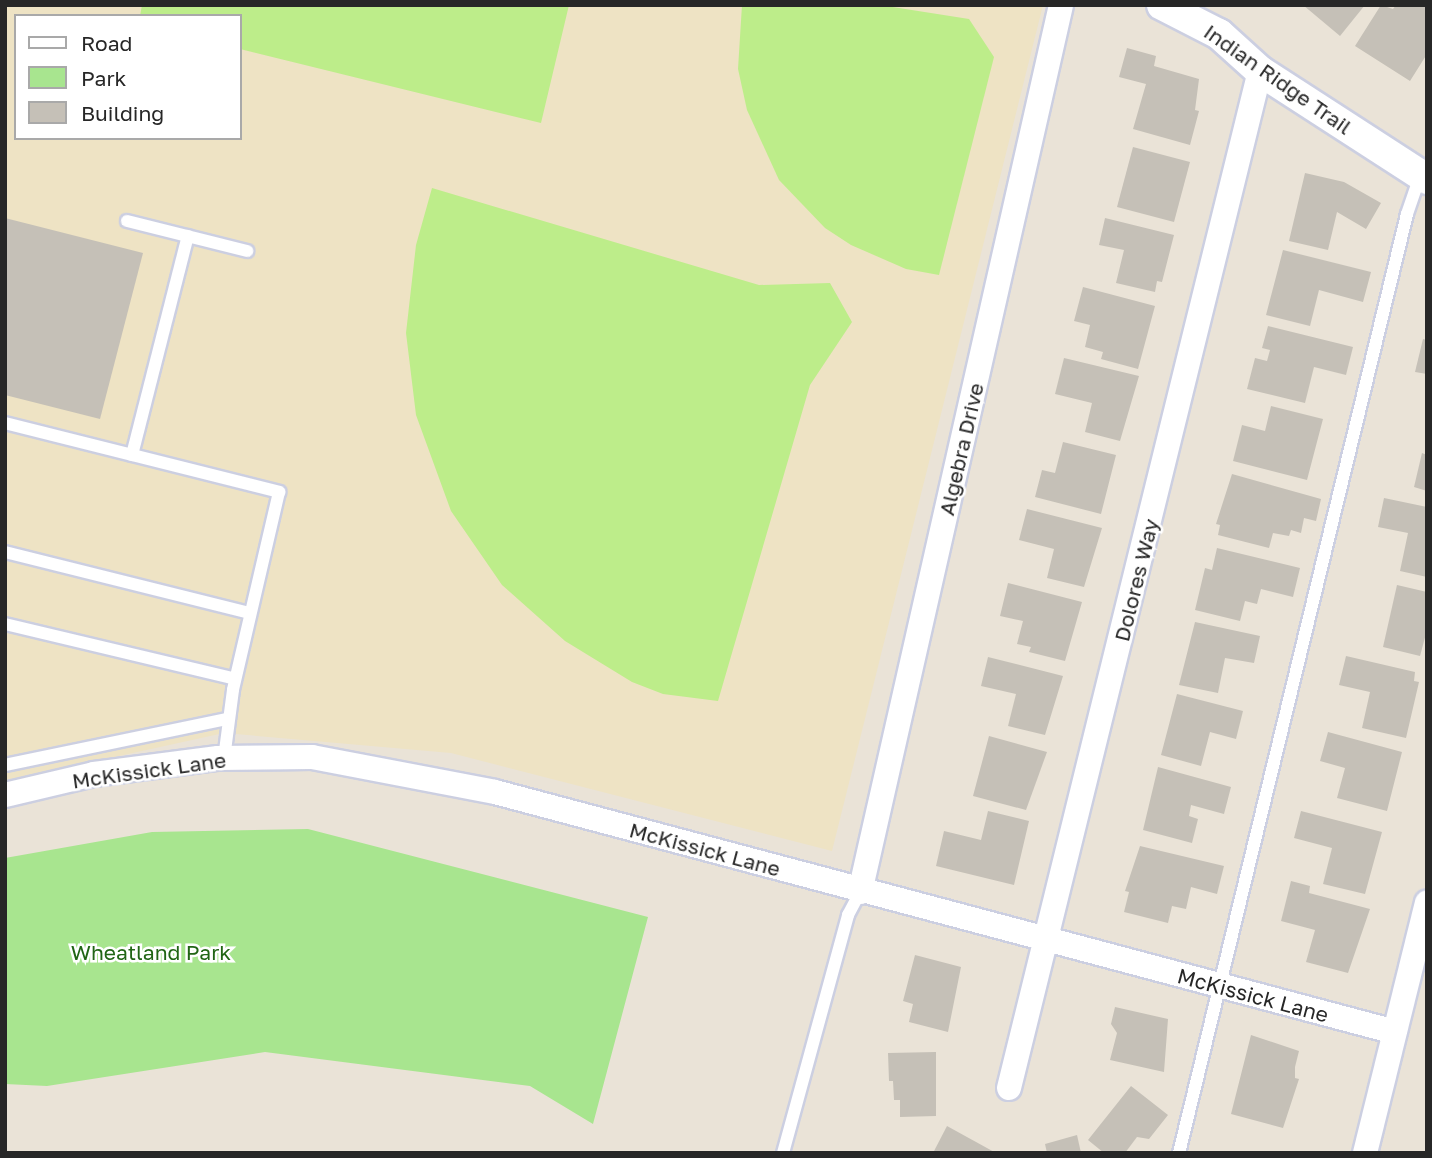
<!DOCTYPE html>
<html>
<head>
<meta charset="utf-8">
<style>
	body { margin:0 }
	#map { position:relative; width:1432px; height:1158px; overflow:hidden; background:#eae3d7; font-family:"Golos Text",sans-serif }
	div>[style] { position:absolute }
	.education>* { inset:0; background:#eee3c4 }
	.green>* { inset:0; background:#a8e58f }
	.pitch>* { inset:0; background:#bded8a }
	.building>* { inset:0; background:#c5c0b7 }
	.roads { filter:drop-shadow(2px 0 #cccfe1) drop-shadow(-2px 0 #cccfe1) drop-shadow(0 2px #cccfe1) drop-shadow(0 -2px #cccfe1) }
	.service>* { height:12px; margin:-6px; padding:0 6px; transform-origin:6px; border-radius:6px; background:#fff }
	.minor>* { height:24px; margin:-12px; padding:0 12px; transform-origin:12px; border-radius:12px; background:#fff }
	.tertiary>* { height:30px; margin:-15px; padding:0 15px; transform-origin:15px; border-radius:15px; background:#fff }
	span { translate:-50% -50%; white-space:nowrap; text-align:center; line-height:1.15; -webkit-text-stroke:5px #fff; paint-order:stroke }
	.street-label { font-size:21px; color:#272727 }
	.park-label { font-size:21px; color:#216515 }
	.frame { position:absolute; inset:0; border:7px solid #272727; pointer-events:none }
	.legend { position:absolute; left:14px; top:14px; width:228px; height:126px; box-sizing:border-box; background:#fff; border:2px solid #a9a9a9; margin:0; padding:9px 12px; list-style:none; font-size:21px; color:#272727 }
	.legend li { display:flex; align-items:center; gap:14px; height:35px }
	.legend b { width:35px; border:2px solid #a9a9a9 }
</style>
</head>
<body>
<div id="map">
	<div class="education">
		<i style="clip-path:polygon(evenodd,5px 5px,1043px 5px,832px 851px,451px 753px,224px 733px,5px 781px,5px 5px,16px 16px,240px 16px,240px 138px,16px 138px,16px 16px)"></i>
	</div>
	<div class="green">
		<i style="clip-path:polygon(308px 829px,648px 917px,593px 1124px,530px 1086px,265px 1052px,47px 1086px,5px 1084px,5px 858px,152px 832px)"></i>
	</div>
	<div class="pitch">
		<i style="clip-path:polygon(142px 5px,569px 5px,541px 123px,240px 49px,240px 16px,140px 16px)"></i>
		<i style="clip-path:polygon(742px 5px,880px 5px,969px 19px,994px 57px,939px 275px,906px 269px,851px 245px,825px 228px,779px 180px,747px 110px,738px 69px)"></i>
		<i style="clip-path:polygon(432px 188px,759px 285px,830px 283px,852px 322px,810px 385px,718px 701px,663px 694px,632px 682px,565px 641px,502px 585px,451px 511px,416px 415px,406px 333px,416px 245px)"></i>
	</div>
	<div class="building">
		<i style="clip-path:polygon(1303px 5px,1365px 5px,1340px 36px)"></i>
		<i style="clip-path:polygon(1381px 5px,1393px 9px,1396px 5px,1427px 5px,1427px 54px,1410px 81px,1355px 46px)"></i>
		<i style="clip-path:polygon(1127px 48px,1156px 56px,1154px 66px,1199px 79px,1195px 110px,1199px 111px,1190px 145px,1133px 129px,1146px 84px,1119px 77px)"></i>
		<i style="clip-path:polygon(1133px 147px,1190px 162px,1174px 222px,1117px 207px)"></i>
		<i style="clip-path:polygon(1305px 173px,1344px 182px,1381px 203px,1366px 229px,1337px 212px,1328px 250px,1289px 241px)"></i>
		<i style="clip-path:polygon(5px 218px,143px 253px,100px 419px,5px 395px)"></i>
		<i style="clip-path:polygon(1105px 218px,1174px 235px,1162px 282px,1157px 281px,1155px 292px,1116px 283px,1124px 250px,1099px 245px)"></i>
		<i style="clip-path:polygon(1283px 250px,1371px 272px,1363px 302px,1319px 290px,1310px 326px,1266px 315px)"></i>
		<i style="clip-path:polygon(1083px 287px,1155px 306px,1138px 369px,1101px 359px,1103px 352px,1085px 347px,1090px 325px,1074px 321px)"></i>
		<i style="clip-path:polygon(1268px 326px,1353px 347px,1346px 375px,1314px 367px,1305px 403px,1247px 389px,1255px 358px,1267px 361px,1270px 350px,1262px 348px)"></i>
		<i style="clip-path:polygon(1423px 339px,1427px 340px,1427px 374px,1415px 372px)"></i>
		<i style="clip-path:polygon(1064px 358px,1139px 376px,1120px 441px,1085px 432px,1092px 403px,1055px 394px)"></i>
		<i style="clip-path:polygon(1271px 406px,1323px 419px,1307px 480px,1233px 461px,1242px 425px,1265px 431px)"></i>
		<i style="clip-path:polygon(1063px 442px,1116px 455px,1101px 514px,1035px 497px,1042px 470px,1055px 473px)"></i>
		<i style="clip-path:polygon(1422px 453px,1427px 455px,1427px 491px,1414px 487px)"></i>
		<i style="clip-path:polygon(1232px 474px,1321px 499px,1316px 521px,1304px 518px,1301px 533px,1291px 530px,1289px 536px,1273px 533px,1269px 548px,1218px 535px,1220px 525px,1216px 524px)"></i>
		<i style="clip-path:polygon(1384px 498px,1427px 507px,1427px 577px,1400px 571px,1408px 533px,1378px 527px)"></i>
		<i style="clip-path:polygon(1027px 509px,1102px 528px,1084px 587px,1047px 578px,1054px 549px,1019px 540px)"></i>
		<i style="clip-path:polygon(1217px 548px,1300px 568px,1293px 597px,1261px 589px,1257px 604px,1245px 601px,1240px 621px,1195px 610px,1205px 568px,1212px 570px)"></i>
		<i style="clip-path:polygon(1008px 583px,1082px 602px,1065px 661px,1029px 652px,1031px 647px,1017px 644px,1023px 621px,1000px 616px)"></i>
		<i style="clip-path:polygon(1397px 585px,1427px 592px,1427px 630px,1420px 656px,1383px 647px)"></i>
		<i style="clip-path:polygon(1195px 622px,1260px 636px,1254px 663px,1225px 658px,1218px 693px,1179px 685px)"></i>
		<i style="clip-path:polygon(1346px 656px,1415px 672px,1414px 681px,1419px 682px,1406px 738px,1362px 728px,1370px 692px,1339px 685px)"></i>
		<i style="clip-path:polygon(988px 657px,1063px 676px,1045px 735px,1008px 726px,1016px 694px,981px 686px)"></i>
		<i style="clip-path:polygon(1177px 694px,1243px 711px,1236px 739px,1210px 732px,1201px 766px,1161px 755px)"></i>
		<i style="clip-path:polygon(1328px 732px,1402px 752px,1387px 811px,1337px 798px,1345px 768px,1320px 761px)"></i>
		<i style="clip-path:polygon(989px 736px,1047px 752px,1026px 810px,973px 796px)"></i>
		<i style="clip-path:polygon(1158px 767px,1231px 787px,1224px 814px,1191px 805px,1189px 816px,1198px 819px,1192px 843px,1143px 830px)"></i>
		<i style="clip-path:polygon(988px 811px,1029px 821px,1014px 885px,936px 866px,944px 831px,981px 840px)"></i>
		<i style="clip-path:polygon(1301px 811px,1382px 832px,1365px 894px,1323px 884px,1332px 848px,1294px 838px)"></i>
		<i style="clip-path:polygon(1140px 846px,1224px 866px,1217px 894px,1191px 887px,1186px 909px,1172px 906px,1168px 923px,1124px 912px,1129px 892px,1125px 891px)"></i>
		<i style="clip-path:polygon(1291px 881px,1310px 886px,1309px 893px,1370px 909px,1348px 973px,1306px 962px,1315px 930px,1281px 921px)"></i>
		<i style="clip-path:polygon(915px 955px,961px 967px,948px 1032px,909px 1022px,913px 1004px,903px 1001px)"></i>
		<i style="clip-path:polygon(1115px 1007px,1168px 1019px,1164px 1072px,1110px 1060px,1117px 1033px,1111px 1024px)"></i>
		<i style="clip-path:polygon(1251px 1035px,1299px 1051px,1295px 1067px,1295px 1078px,1299px 1079px,1283px 1128px,1231px 1114px)"></i>
		<i style="clip-path:polygon(936px 1052px,936px 1116px,900px 1117px,900px 1100px,894px 1100px,893px 1081px,889px 1081px,888px 1053px)"></i>
		<i style="clip-path:polygon(1131px 1086px,1168px 1115px,1149px 1139px,1137px 1137px,1125px 1153px,1104px 1153px,1088px 1140px)"></i>
		<i style="clip-path:polygon(947px 1126px,996px 1153px,933px 1153px)"></i>
		<i style="clip-path:polygon(1077px 1135px,1081px 1153px,1047px 1153px,1045px 1144px)"></i>
	</div>
	<div class="roads">
		<div class="service">
			<i style="left:127px;top:221px;width:124px;rotate:14deg"></i>
			<i style="left:5px;top:423px;width:283px;rotate:14.1deg"></i>
			<i style="left:279px;top:492px;width:203px;rotate:103.1deg"></i>
			<i style="left:233px;top:690px;width:69px;rotate:97.5deg"></i>
			<i style="left:132px;top:455px;width:226px;rotate:-75.7deg"></i>
			<i style="left:5px;top:552px;width:252px;rotate:14deg"></i>
			<i style="left:5px;top:624px;width:236px;rotate:13.4deg"></i>
			<i style="left:5px;top:765px;width:227px;rotate:-11.7deg"></i>
			<i style="left:783px;top:1153px;width:247px;rotate:-74.7deg"></i>
			<i style="left:848px;top:915px;width:26px;rotate:-62deg"></i>
			<i style="left:1179px;top:1153px;width:966px;rotate:-76.35deg"></i>
			<i style="left:1407px;top:214px;width:40px;rotate:-71.1deg"></i>
		</div>
		<div class="minor">
			<i style="left:5px;top:795px;width:91px;rotate:-13.3deg"></i>
			<i style="left:94px;top:774px;width:125px;rotate:-7.4deg"></i>
			<i style="left:218px;top:758px;width:94px;rotate:-0.6deg"></i>
			<i style="left:312px;top:757px;width:186px;rotate:10.8deg"></i>
			<i style="left:495px;top:792px;width:931px;rotate:14.93deg"></i>
			<i style="left:860px;top:892px;width:909px;rotate:-77.23deg"></i>
			<i style="left:1009px;top:1088px;width:1048px;rotate:-76.14deg"></i>
			<i style="left:1365px;top:1153px;width:258px;rotate:-76.1deg"></i>
		</div>
		<div class="tertiary">
			<i style="left:1162px;top:5px;width:64px;rotate:27deg"></i>
			<i style="left:1219px;top:34px;width:55px;rotate:42.1deg"></i>
			<i style="left:1260px;top:71px;width:199px;rotate:32.9deg"></i>
		</div>
	</div>
	<div class="street-label">
		<span style="left:1278px;top:79px;rotate:35deg">Indian Ridge Trail</span>
		<span style="left:961px;top:449px;rotate:-77deg">Algebra Drive</span>
		<span style="left:1136px;top:580px;rotate:-76deg">Dolores Way</span>
		<span style="left:149px;top:770px;rotate:-8deg">McKissick Lane</span>
		<span style="left:705px;top:849px;rotate:15deg">McKissick Lane</span>
		<span style="left:1253px;top:995px;rotate:15deg">McKissick Lane</span>
	</div>
	<div class="park-label">
		<span style="left:151px;top:952px">Wheatland Park</span>
	</div>
	<div class="frame"></div>
	<ul class="legend">
	<li><b style="height:9px;background:#fff"></b>Road</li>
	<li><b style="height:19px;background:#a8e58f"></b>Park</li>
	<li><b style="height:19px;background:#c5c0b7"></b>Building</li>
	</ul>
</div>
</body>
</html>
